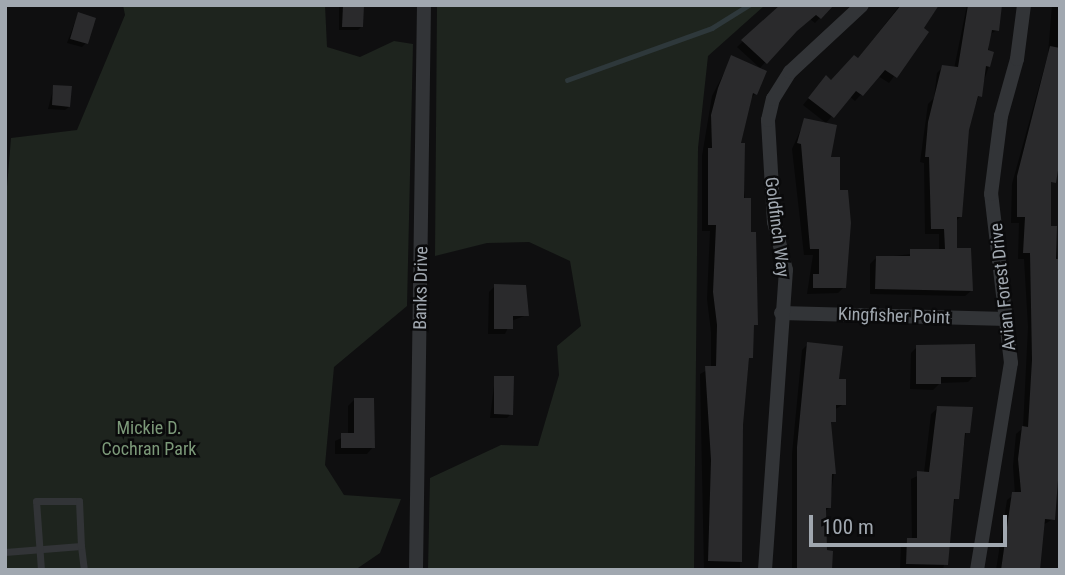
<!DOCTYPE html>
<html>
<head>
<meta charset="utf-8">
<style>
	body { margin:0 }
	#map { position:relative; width:1065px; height:575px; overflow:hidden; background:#0f0f10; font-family:"Roboto Condensed",sans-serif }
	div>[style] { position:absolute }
	.green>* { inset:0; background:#1e241e }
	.shadow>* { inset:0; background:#0007 }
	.stream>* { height:4.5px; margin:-2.25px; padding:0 2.25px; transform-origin:2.25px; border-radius:2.25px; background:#2e383b }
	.building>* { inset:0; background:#2a2a2c }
	.service>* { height:7px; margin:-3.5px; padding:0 3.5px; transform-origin:3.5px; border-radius:3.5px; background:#323437 }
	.minor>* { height:14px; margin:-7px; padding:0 7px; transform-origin:7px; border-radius:7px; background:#323437 }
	span { translate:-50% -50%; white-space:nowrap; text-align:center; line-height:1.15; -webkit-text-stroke:5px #0a0a0b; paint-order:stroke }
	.street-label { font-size:18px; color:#a1a8b0 }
	.park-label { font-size:18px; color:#7c9979 }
	.frame { position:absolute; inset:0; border:7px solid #a1a8b0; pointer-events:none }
	.scale { position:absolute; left:809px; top:515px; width:198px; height:32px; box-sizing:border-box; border:4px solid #a1a8b0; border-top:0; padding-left:9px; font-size:21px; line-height:24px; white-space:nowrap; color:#a1a8b0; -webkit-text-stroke:5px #0a0a0b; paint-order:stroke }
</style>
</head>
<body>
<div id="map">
	<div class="green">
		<i style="clip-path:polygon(123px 5px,325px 5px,327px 47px,360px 57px,394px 41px,413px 44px,407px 306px,334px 367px,325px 465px,344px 495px,401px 499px,380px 553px,355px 570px,5px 570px,5px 211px,11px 138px,77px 130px,125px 15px)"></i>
		<i style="clip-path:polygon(437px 5px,765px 5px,708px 56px,698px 148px,694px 570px,428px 570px,430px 478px,501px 445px,538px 446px,559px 375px,557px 346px,581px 326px,570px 261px,529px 242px,487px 243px,435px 256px)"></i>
	</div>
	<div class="shadow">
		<i style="clip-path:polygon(339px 5px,356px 5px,362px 26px,358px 30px,339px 30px)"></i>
		<i style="clip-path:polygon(782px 5px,832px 5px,815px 23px,810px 19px,791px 34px,760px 68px,737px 47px)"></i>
		<i style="clip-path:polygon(937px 5px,921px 28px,926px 33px,889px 83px,878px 76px,855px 101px,849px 96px,826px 123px,803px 105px,820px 84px,831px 82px,857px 60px,900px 5px)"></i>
		<i style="clip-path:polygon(967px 5px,988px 5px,997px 30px,989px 35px,989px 66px,967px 130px,961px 216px,955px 222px,955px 250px,971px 291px,965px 296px,870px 294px,870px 264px,876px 258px,939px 251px,939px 234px,925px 234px,924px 163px,920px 162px,928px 104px,934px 98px,937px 73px,943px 67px,954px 69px)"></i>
		<i style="clip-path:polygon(1052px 5px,1060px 5px,1060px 153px,1050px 186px,1049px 228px,1055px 228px,1059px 296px,1053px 519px,1043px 525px,1039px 570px,996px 570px,1007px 500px,1015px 494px,1013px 466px,1016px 434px,1023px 428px,1028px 327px,1024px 259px,1018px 259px,1019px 223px,1011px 223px,1012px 184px,1048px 54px)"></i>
		<i style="clip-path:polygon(78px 14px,86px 43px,82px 47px,67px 43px)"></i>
		<i style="clip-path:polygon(732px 58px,755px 94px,750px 99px,739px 145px,756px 299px,741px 425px,740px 570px,704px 570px,700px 374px,711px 368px,711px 332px,707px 299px,710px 231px,702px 231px,702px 156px,712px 96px)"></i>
		<i style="clip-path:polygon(54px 86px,69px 107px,65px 110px,48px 109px)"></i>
		<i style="clip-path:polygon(805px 120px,829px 159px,844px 287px,838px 293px,807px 294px,813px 255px,804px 255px,792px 149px)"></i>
		<i style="clip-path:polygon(495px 286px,527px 315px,511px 321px,505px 334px,488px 334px,489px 292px)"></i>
		<i style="clip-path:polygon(808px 344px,837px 381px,844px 404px,834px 410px,829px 426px,834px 473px,829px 508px,824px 512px,825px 552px,830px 570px,792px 570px,792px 454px,802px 350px)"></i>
		<i style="clip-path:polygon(917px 347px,974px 376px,968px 382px,940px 383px,933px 390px,910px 389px,911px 353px)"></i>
		<i style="clip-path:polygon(495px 378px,511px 414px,507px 418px,490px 418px)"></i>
		<i style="clip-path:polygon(354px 400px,373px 447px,367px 454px,335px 454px,335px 441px,348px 435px,348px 406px)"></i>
		<i style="clip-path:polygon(938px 408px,970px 409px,943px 570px,900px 570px,901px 546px,912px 540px,911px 479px,924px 473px,931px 414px)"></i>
	</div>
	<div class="stream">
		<i style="left:567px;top:80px;width:154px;rotate:-19.7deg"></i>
		<i style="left:712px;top:28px;width:44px;rotate:-31.9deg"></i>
	</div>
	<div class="building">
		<i style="clip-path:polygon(343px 5px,364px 5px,363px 27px,342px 27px)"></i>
		<i style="clip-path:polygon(780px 5px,834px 5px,821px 19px,816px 15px,797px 31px,767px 64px,741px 40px)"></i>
		<i style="clip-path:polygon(901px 5px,939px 5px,924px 28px,929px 32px,897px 78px,885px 70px,863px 96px,856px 91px,834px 118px,808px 98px,826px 75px,831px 80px,854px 55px,858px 58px)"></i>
		<i style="clip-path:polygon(968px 5px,1002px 5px,999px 31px,992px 30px,988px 50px,994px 52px,990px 67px,986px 66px,982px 97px,978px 96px,969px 130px,962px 217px,957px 217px,957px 248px,971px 248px,973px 291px,875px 289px,876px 256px,910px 256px,910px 249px,945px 249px,944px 229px,931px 229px,929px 157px,925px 157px,928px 122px,942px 65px,958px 67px)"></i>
		<i style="clip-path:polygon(78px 12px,96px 18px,88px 44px,70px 39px)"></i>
		<i style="clip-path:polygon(1050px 46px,1060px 48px,1060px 158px,1056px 183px,1051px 182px,1051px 226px,1057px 226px,1056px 259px,1060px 259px,1060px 454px,1055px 520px,1045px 519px,1040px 570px,1001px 570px,1012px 492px,1021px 492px,1018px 459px,1022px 426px,1028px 427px,1032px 360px,1030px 253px,1023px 253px,1025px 217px,1017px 217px,1017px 176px)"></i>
		<i style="clip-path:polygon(731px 55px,767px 71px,757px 95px,753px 93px,741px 143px,745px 143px,744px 198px,751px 198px,751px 232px,756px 232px,758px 325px,754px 325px,753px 358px,749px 358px,743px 425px,742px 562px,708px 561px,711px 460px,705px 366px,716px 366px,717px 325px,713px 292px,716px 225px,708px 225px,708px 148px,712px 148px,711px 115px,718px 88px)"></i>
		<i style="clip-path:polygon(53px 85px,72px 86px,70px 107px,52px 105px)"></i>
		<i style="clip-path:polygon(804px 118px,837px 125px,831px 157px,840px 157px,840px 190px,848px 190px,851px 223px,846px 288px,813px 288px,813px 274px,819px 274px,819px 249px,810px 249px,801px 144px,797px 143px)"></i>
		<i style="clip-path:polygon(494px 284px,526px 285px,529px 316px,513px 316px,513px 329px,494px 329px)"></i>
		<i style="clip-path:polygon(807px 342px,843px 346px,839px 379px,846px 379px,846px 405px,836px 405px,836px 422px,831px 422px,836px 474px,832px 474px,831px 508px,826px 508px,827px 550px,833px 551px,832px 570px,797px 570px,797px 447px)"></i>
		<i style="clip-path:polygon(975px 344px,976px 377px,941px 377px,941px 384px,916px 384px,916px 345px)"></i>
		<i style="clip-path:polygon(494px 376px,514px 376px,513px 415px,494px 414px)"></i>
		<i style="clip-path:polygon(354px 398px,374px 398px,375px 448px,341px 448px,341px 433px,354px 433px)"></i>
		<i style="clip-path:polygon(937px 406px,973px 407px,970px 433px,965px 433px,959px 499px,954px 499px,948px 565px,906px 564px,907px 538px,917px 538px,917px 471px,929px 472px)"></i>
	</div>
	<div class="service">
		<i style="left:5px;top:552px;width:76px;rotate:-4.5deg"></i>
		<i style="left:81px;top:546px;width:24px;rotate:83deg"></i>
		<i style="left:41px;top:570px;width:69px;rotate:-94.1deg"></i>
		<i style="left:36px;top:501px;width:43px"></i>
		<i style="left:79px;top:501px;width:45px;rotate:87.5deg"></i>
	</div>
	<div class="minor">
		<i style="left:781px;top:313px;width:226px;rotate:1.5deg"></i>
		<i style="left:416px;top:570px;width:565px;rotate:-89.19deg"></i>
		<i style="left:765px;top:570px;width:301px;rotate:-86deg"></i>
		<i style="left:786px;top:270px;width:49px;rotate:-104deg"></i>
		<i style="left:774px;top:222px;width:102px;rotate:-93.4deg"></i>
		<i style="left:768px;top:120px;width:22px;rotate:-77deg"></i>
		<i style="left:773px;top:99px;width:32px;rotate:-58deg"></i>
		<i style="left:790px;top:72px;width:98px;rotate:-42.9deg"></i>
		<i style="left:977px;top:570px;width:210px;rotate:-80.7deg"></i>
		<i style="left:1011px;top:363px;width:170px;rotate:-96.7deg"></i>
		<i style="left:991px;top:194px;width:79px;rotate:-82.7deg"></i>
		<i style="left:1001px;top:116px;width:59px;rotate:-74.3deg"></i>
		<i style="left:1017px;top:59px;width:54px;rotate:-82.6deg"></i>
	</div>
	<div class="street-label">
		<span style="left:777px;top:227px;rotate:83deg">Goldfinch Way</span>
		<span style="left:1003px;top:287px;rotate:-96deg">Avian Forest Drive</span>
		<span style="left:421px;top:288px;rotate:-89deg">Banks Drive</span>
		<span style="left:894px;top:316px;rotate:2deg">Kingfisher Point</span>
	</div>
	<div class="park-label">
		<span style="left:149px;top:439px">Mickie D.<br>Cochran Park</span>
	</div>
	<div class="frame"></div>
	<div class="scale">100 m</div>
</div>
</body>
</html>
